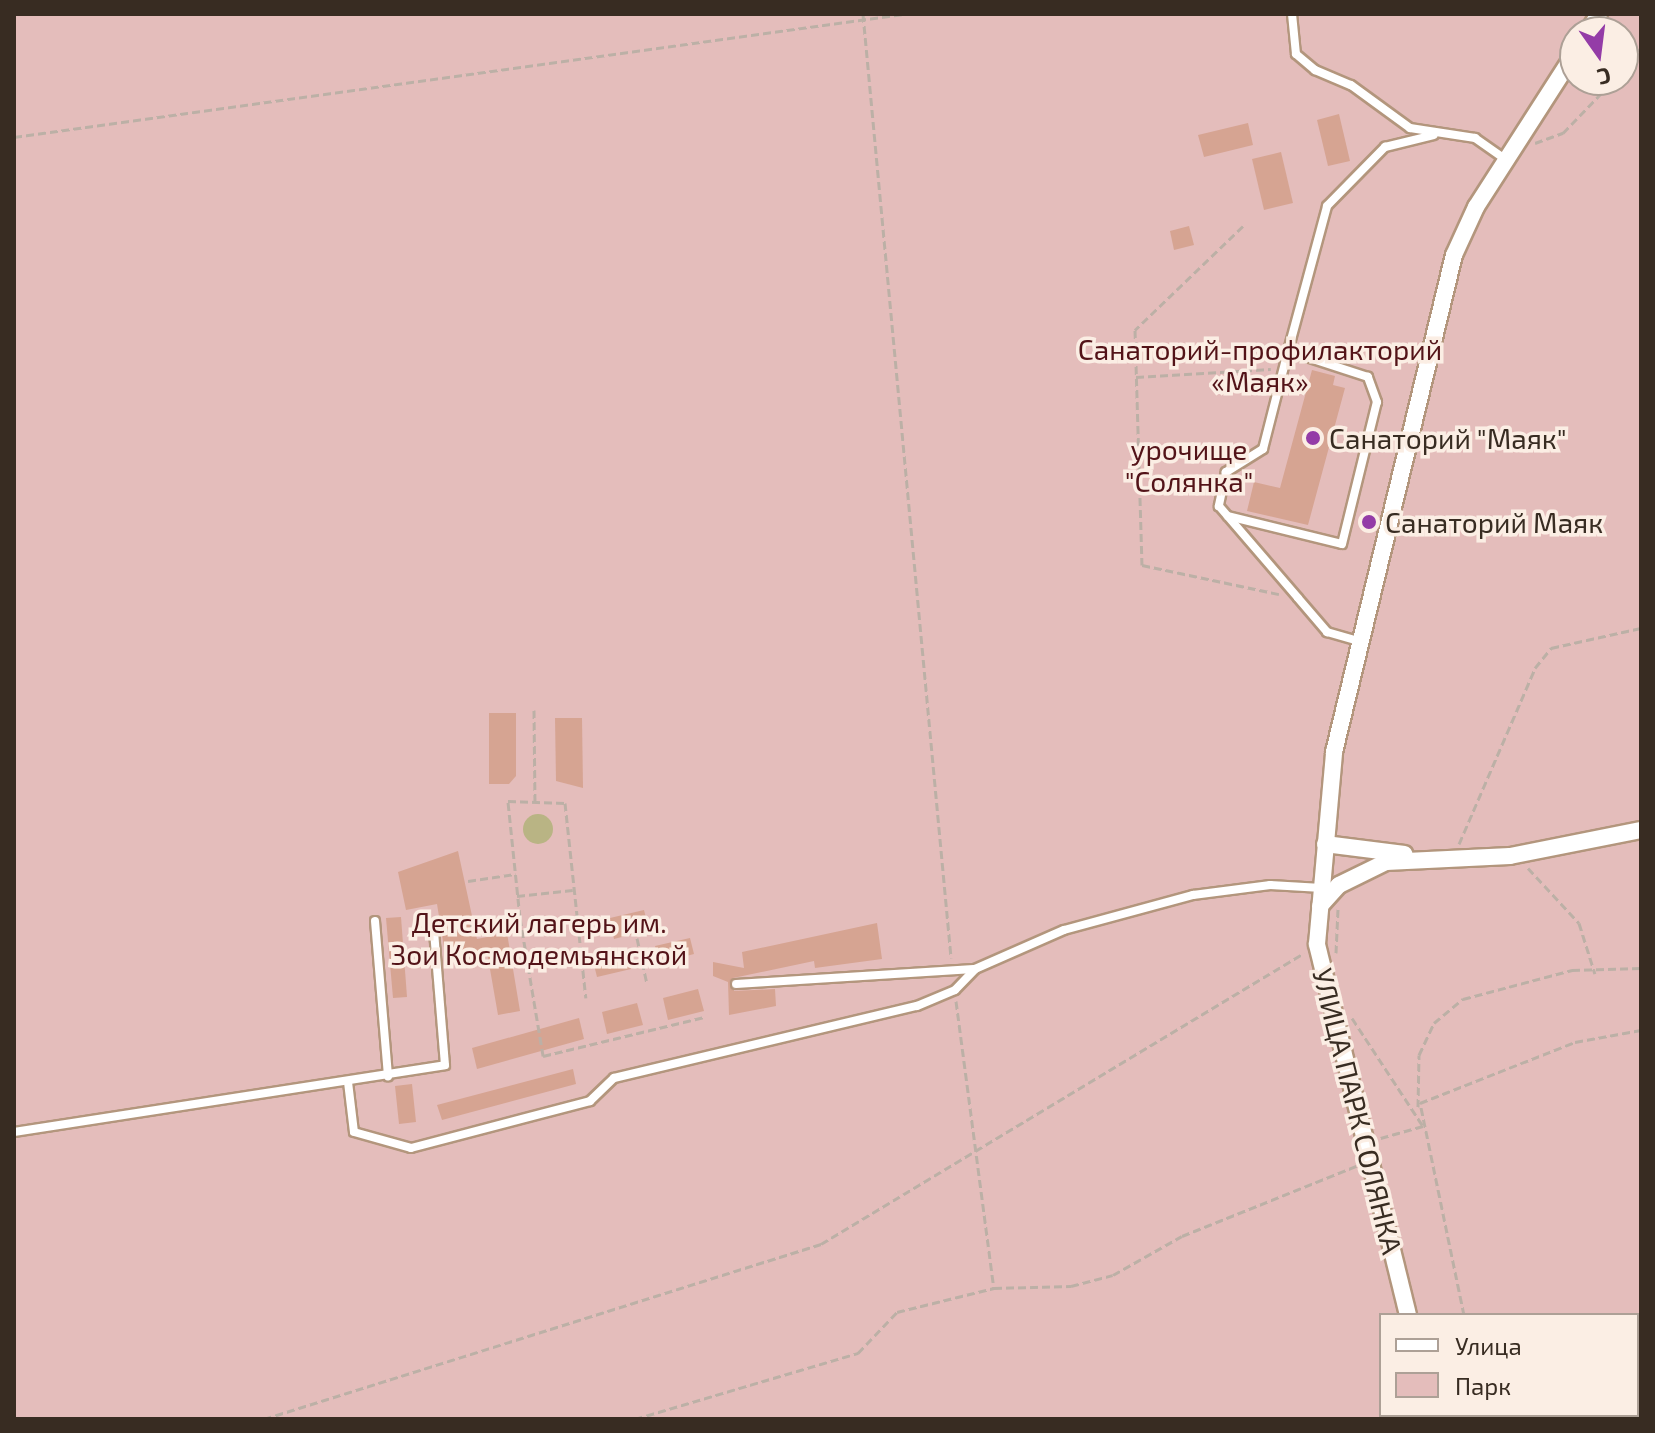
<!DOCTYPE html>
<html>
<head>
<meta charset="utf-8">
<style>
	body { margin:0 }
	#map { position:relative; width:1655px; height:1433px; overflow:hidden; background:#fbeee4; font-family:"Exo 2",sans-serif }
	div>[style] { position:absolute }
	.green>* { inset:0; background:#e4bdbb }
	.water>* { inset:0; background:#b9b484 }
	.round { border-radius:50% }
	.building>* { inset:0; background:#d6a492 }
	.path>* { height:3px; margin-top:-1.5px; transform-origin:0; background:repeating-linear-gradient(90deg,#bcb0a6 0 8px,transparent 0 12px) }
	.roads { filter:drop-shadow(2px 0 #b3967d) drop-shadow(-2px 0 #b3967d) drop-shadow(0 2px #b3967d) drop-shadow(0 -2px #b3967d) }
	.lane>* { height:8px; margin:-4px; padding:0 4px; transform-origin:4px; border-radius:4px; background:#fff }
	.street>* { height:16px; margin:-8px; padding:0 8px; transform-origin:8px; border-radius:8px; background:#fff }
	.dots>* { width:22px; height:22px; translate:-50% -50%; box-sizing:border-box; border:4px solid #fbeee4; border-radius:50% }
	span { translate:-50% -50%; white-space:nowrap; text-align:center; line-height:1.15; -webkit-text-stroke:7px #fbeee4; paint-order:stroke }
	.park-label { font-size:28px; color:#531318 }
	.poi-label { font-size:28px; color:#382c22 }
	.left { translate:0 -50%; text-align:left }
	.street-label { font-size:28px; color:#382c22 }
	.frame { position:absolute; inset:0; border:16px solid #382c22; pointer-events:none }
	.legend { position:absolute; left:1379px; top:1313px; width:260px; height:104px; box-sizing:border-box; background:#fbeee4; border:2px solid #ada096; margin:0; padding:10px 14px; list-style:none; font-size:24px; color:#382c22 }
	.legend li { display:flex; align-items:center; gap:16px; height:40px }
	.legend b { width:40px; border:2px solid #ada096 }
	.north { position:absolute; left:1559px; top:16px; width:80px; height:80px; box-sizing:border-box; background:#fbeee4; border:2px solid #ada096; border-radius:50%; rotate:166deg; font-size:22px; font-weight:700; line-height:32px; text-align:center; color:#382c22 }
	.north::after { content:''; display:block; margin:auto; width:28px; height:36px; background:#943ca7; clip-path:polygon(50% 0,100% 100%,50% 72%,0 100%) }
</style>
</head>
<body>
<div id="map">
	<div class="green">
		<i style="clip-path:polygon(evenodd,14px 14px,1641px 14px,1641px 1419px,14px 1419px,14px 14px,1575px 32px,1623px 32px,1623px 80px,1575px 80px,1575px 32px,14px 14px,1381px 1315px,1637px 1315px,1637px 1415px,1381px 1415px,1381px 1315px)"></i>
	</div>
	<div class="water">
		<i class="round" style="left:523px;top:814px;width:30px;height:30px"></i>
	</div>
	<div class="building">
		<i style="clip-path:polygon(1339px 114px,1350px 161px,1328px 166px,1317px 120px)"></i>
		<i style="clip-path:polygon(1248px 123px,1253px 145px,1204px 157px,1198px 135px)"></i>
		<i style="clip-path:polygon(1281px 152px,1293px 203px,1264px 210px,1252px 159px)"></i>
		<i style="clip-path:polygon(1189px 226px,1194px 245px,1174px 250px,1170px 231px)"></i>
		<i style="clip-path:polygon(1312px 370px,1335px 376px,1333px 385px,1345px 388px,1308px 525px,1247px 511px,1254px 482px,1280px 488px)"></i>
		<i style="clip-path:polygon(489px 713px,516px 713px,516px 776px,509px 784px,489px 784px)"></i>
		<i style="clip-path:polygon(555px 718px,582px 718px,583px 788px,556px 781px)"></i>
		<i style="clip-path:polygon(458px 851px,477px 939px,507px 933px,520px 1011px,498px 1015px,487px 952px,464px 956px,466px 964px,446px 960px,437px 904px,406px 910px,398px 872px)"></i>
		<i style="clip-path:polygon(644px 910px,649px 930px,614px 939px,610px 918px)"></i>
		<i style="clip-path:polygon(401px 917px,407px 997px,393px 998px,386px 918px)"></i>
		<i style="clip-path:polygon(877px 923px,882px 959px,815px 968px,814px 961px,733px 978px,734px 991px,775px 989px,776px 1006px,729px 1015px,728px 982px,713px 976px,713px 962px,744px 968px,742px 952px)"></i>
		<i style="clip-path:polygon(690px 938px,694px 954px,659px 963px,655px 946px)"></i>
		<i style="clip-path:polygon(627px 953px,631px 969px,597px 977px,593px 961px)"></i>
		<i style="clip-path:polygon(698px 989px,704px 1011px,668px 1020px,663px 998px)"></i>
		<i style="clip-path:polygon(637px 1003px,643px 1025px,607px 1034px,602px 1012px)"></i>
		<i style="clip-path:polygon(579px 1018px,584px 1039px,477px 1069px,472px 1048px)"></i>
		<i style="clip-path:polygon(573px 1069px,576px 1084px,442px 1120px,437px 1105px)"></i>
		<i style="clip-path:polygon(412px 1084px,416px 1122px,399px 1124px,395px 1086px)"></i>
	</div>
	<div class="path">
		<i style="left:863px;top:14px;width:948px;rotate:84.67deg"></i>
		<i style="left:1623px;top:70px;width:28px;rotate:-51deg"></i>
		<i style="left:14px;top:137px;width:898px;rotate:-7.87deg"></i>
		<i style="left:1535px;top:143px;width:30px;rotate:-20deg"></i>
		<i style="left:1563px;top:133px;width:74px;rotate:-46.1deg"></i>
		<i style="left:1243px;top:226px;width:150px;rotate:136.1deg"></i>
		<i style="left:1135px;top:330px;width:235px;rotate:88.3deg"></i>
		<i style="left:1142px;top:565px;width:140px;rotate:12deg"></i>
		<i style="left:1136px;top:377px;width:135px;rotate:-3.4deg"></i>
		<i style="left:534px;top:710px;width:92px;rotate:89.4deg"></i>
		<i style="left:1459px;top:844px;width:192px;rotate:-66.6deg"></i>
		<i style="left:1535px;top:668px;width:26px;rotate:-51deg"></i>
		<i style="left:1551px;top:648px;width:92px;rotate:-12.5deg"></i>
		<i style="left:1528px;top:868px;width:75px;rotate:47.2deg"></i>
		<i style="left:1579px;top:923px;width:53px;rotate:72.6deg"></i>
		<i style="left:468px;top:881px;width:48px;rotate:-8.5deg"></i>
		<i style="left:517px;top:896px;width:56px;rotate:-6.1deg"></i>
		<i style="left:520px;top:918px;width:118px;rotate:-95.9deg"></i>
		<i style="left:508px;top:801px;width:57px;rotate:2deg"></i>
		<i style="left:565px;top:803px;width:196px;rotate:83.9deg"></i>
		<i style="left:446px;top:930px;width:75px;rotate:-9.2deg"></i>
		<i style="left:520px;top:918px;width:140px;rotate:80.5deg"></i>
		<i style="left:543px;top:1056px;width:166px;rotate:-13.6deg"></i>
		<i style="left:637px;top:938px;width:47px;rotate:77.7deg"></i>
		<i style="left:1336px;top:953px;width:44px;rotate:-87.4deg"></i>
		<i style="left:956px;top:1001px;width:290px;rotate:82.5deg"></i>
		<i style="left:1352px;top:1018px;width:129px;rotate:56.7deg"></i>
		<i style="left:1423px;top:1126px;width:44px;rotate:164.1deg"></i>
		<i style="left:1418px;top:1107px;width:52px;rotate:-88.9deg"></i>
		<i style="left:1419px;top:1055px;width:35px;rotate:-65deg"></i>
		<i style="left:1434px;top:1023px;width:38px;rotate:-40deg"></i>
		<i style="left:1463px;top:999px;width:113px;rotate:-14.9deg"></i>
		<i style="left:1572px;top:970px;width:69px;rotate:-1.7deg"></i>
		<i style="left:1464px;top:1315px;width:217px;rotate:-101.7deg"></i>
		<i style="left:1420px;top:1103px;width:167px;rotate:-21.5deg"></i>
		<i style="left:1575px;top:1042px;width:67px;rotate:-10.3deg"></i>
		<i style="left:1490px;top:1415px;width:4px;rotate:76deg"></i>
		<i style="left:264px;top:1419px;width:584px;rotate:-17.44deg"></i>
		<i style="left:821px;top:1244px;width:564px;rotate:-31.07deg"></i>
		<i style="left:635px;top:1419px;width:233px;rotate:-16.5deg"></i>
		<i style="left:858px;top:1353px;width:57px;rotate:-46.4deg"></i>
		<i style="left:897px;top:1312px;width:100px;rotate:-13.9deg"></i>
		<i style="left:994px;top:1288px;width:77px;rotate:-1.5deg"></i>
		<i style="left:1071px;top:1286px;width:43px;rotate:-14.7deg"></i>
		<i style="left:1113px;top:1275px;width:79px;rotate:-29.5deg"></i>
		<i style="left:1182px;top:1236px;width:188px;rotate:-21.9deg"></i>
	</div>
	<div class="roads">
		<div class="lane">
			<i style="left:1292px;top:14px;width:40px;rotate:84.3deg"></i>
			<i style="left:1296px;top:54px;width:25px;rotate:40deg"></i>
			<i style="left:1315px;top:70px;width:39px;rotate:23deg"></i>
			<i style="left:1351px;top:85px;width:73px;rotate:36.1deg"></i>
			<i style="left:1410px;top:128px;width:66px;rotate:8.7deg"></i>
			<i style="left:1475px;top:138px;width:37px;rotate:35deg"></i>
			<i style="left:1288px;top:351px;width:150px;rotate:-74.9deg"></i>
			<i style="left:1327px;top:206px;width:83px;rotate:-45.5deg"></i>
			<i style="left:1385px;top:147px;width:50px;rotate:-13.8deg"></i>
			<i style="left:1228px;top:516px;width:117px;rotate:13.8deg"></i>
			<i style="left:1342px;top:544px;width:146px;rotate:-76.2deg"></i>
			<i style="left:1377px;top:402px;width:27px;rotate:-110deg"></i>
			<i style="left:1368px;top:377px;width:84px;rotate:-162deg"></i>
			<i style="left:1288px;top:351px;width:101px;rotate:104.3deg"></i>
			<i style="left:1263px;top:449px;width:44px;rotate:148.1deg"></i>
			<i style="left:1226px;top:472px;width:35px;rotate:102deg"></i>
			<i style="left:1219px;top:506px;width:121px;rotate:49.3deg"></i>
			<i style="left:1298px;top:598px;width:45px;rotate:49.5deg"></i>
			<i style="left:1327px;top:632px;width:29px;rotate:16deg"></i>
			<i style="left:375px;top:921px;width:156px;rotate:85.2deg"></i>
			<i style="left:736px;top:984px;width:238px;rotate:-3.6deg"></i>
			<i style="left:348px;top:1082px;width:50px;rotate:83.2deg"></i>
			<i style="left:354px;top:1132px;width:59px;rotate:15.7deg"></i>
			<i style="left:411px;top:1148px;width:185px;rotate:-14.7deg"></i>
			<i style="left:590px;top:1101px;width:33px;rotate:-44deg"></i>
			<i style="left:614px;top:1078px;width:311px;rotate:-13.4deg"></i>
			<i style="left:917px;top:1006px;width:41px;rotate:-22.8deg"></i>
			<i style="left:955px;top:990px;width:29px;rotate:-46deg"></i>
			<i style="left:975px;top:969px;width:97px;rotate:-23.7deg"></i>
			<i style="left:1064px;top:930px;width:134px;rotate:-15.2deg"></i>
			<i style="left:1193px;top:895px;width:78px;rotate:-7.4deg"></i>
			<i style="left:1270px;top:885px;width:52px;rotate:3.3deg"></i>
			<i style="left:14px;top:1132px;width:436px;rotate:-8.8deg"></i>
			<i style="left:445px;top:1065px;width:133px;rotate:-94.7deg"></i>
		</div>
		<div class="street">
			<i style="left:1588px;top:32px;width:21px;rotate:-59deg"></i>
			<i style="left:1325px;top:844px;width:80px;rotate:7.2deg"></i>
			<i style="left:1320px;top:906px;width:28px;rotate:-48deg"></i>
			<i style="left:1339px;top:885px;width:52px;rotate:-26.1deg"></i>
			<i style="left:1386px;top:862px;width:124px;rotate:-2.8deg"></i>
			<i style="left:1510px;top:856px;width:134px;rotate:-11.2deg"></i>
			<i style="left:1408px;top:1315px;width:382px;rotate:-103.8deg"></i>
			<i style="left:1317px;top:944px;width:193px;rotate:-84.9deg"></i>
			<i style="left:1334px;top:752px;width:511px;rotate:-76.43deg"></i>
			<i style="left:1454px;top:255px;width:53px;rotate:-65.4deg"></i>
			<i style="left:1476px;top:207px;width:183px;rotate:-57.3deg"></i>
			<i style="left:1435px;top:1415px;width:4px;rotate:76deg"></i>
		</div>
	</div>
	<div class="dots">
		<i style="left:1313px;top:438px;background:#943ca7"></i>
		<i style="left:1369px;top:522px;background:#943ca7"></i>
	</div>
	<div class="park-label">
		<span style="left:1260px;top:365px">Санаторий-профилакторий<br>«Маяк»</span>
		<span style="left:1189px;top:465px">урочище<br>"Солянка"</span>
		<span style="left:539px;top:938px">Детский лагерь им.<br>Зои Космодемьянской</span>
	</div>
	<div class="poi-label">
		<span class="left" style="left:1329px;top:438px">Санаторий "Маяк"</span>
		<span class="left" style="left:1385px;top:522px">Санаторий Маяк</span>
	</div>
	<div class="street-label">
		<span style="left:1358px;top:1111px;rotate:76deg">УЛИЦА ПАРК СОЛЯНКА</span>
	</div>
	<div class="frame"></div>
	<ul class="legend">
	<li><b style="height:10px;background:#fff"></b>Улица</li>
	<li><b style="height:22px;background:#e4bdbb"></b>Парк</li>
	</ul>
	<div class="north">С</div>
</div>
</body>
</html>
